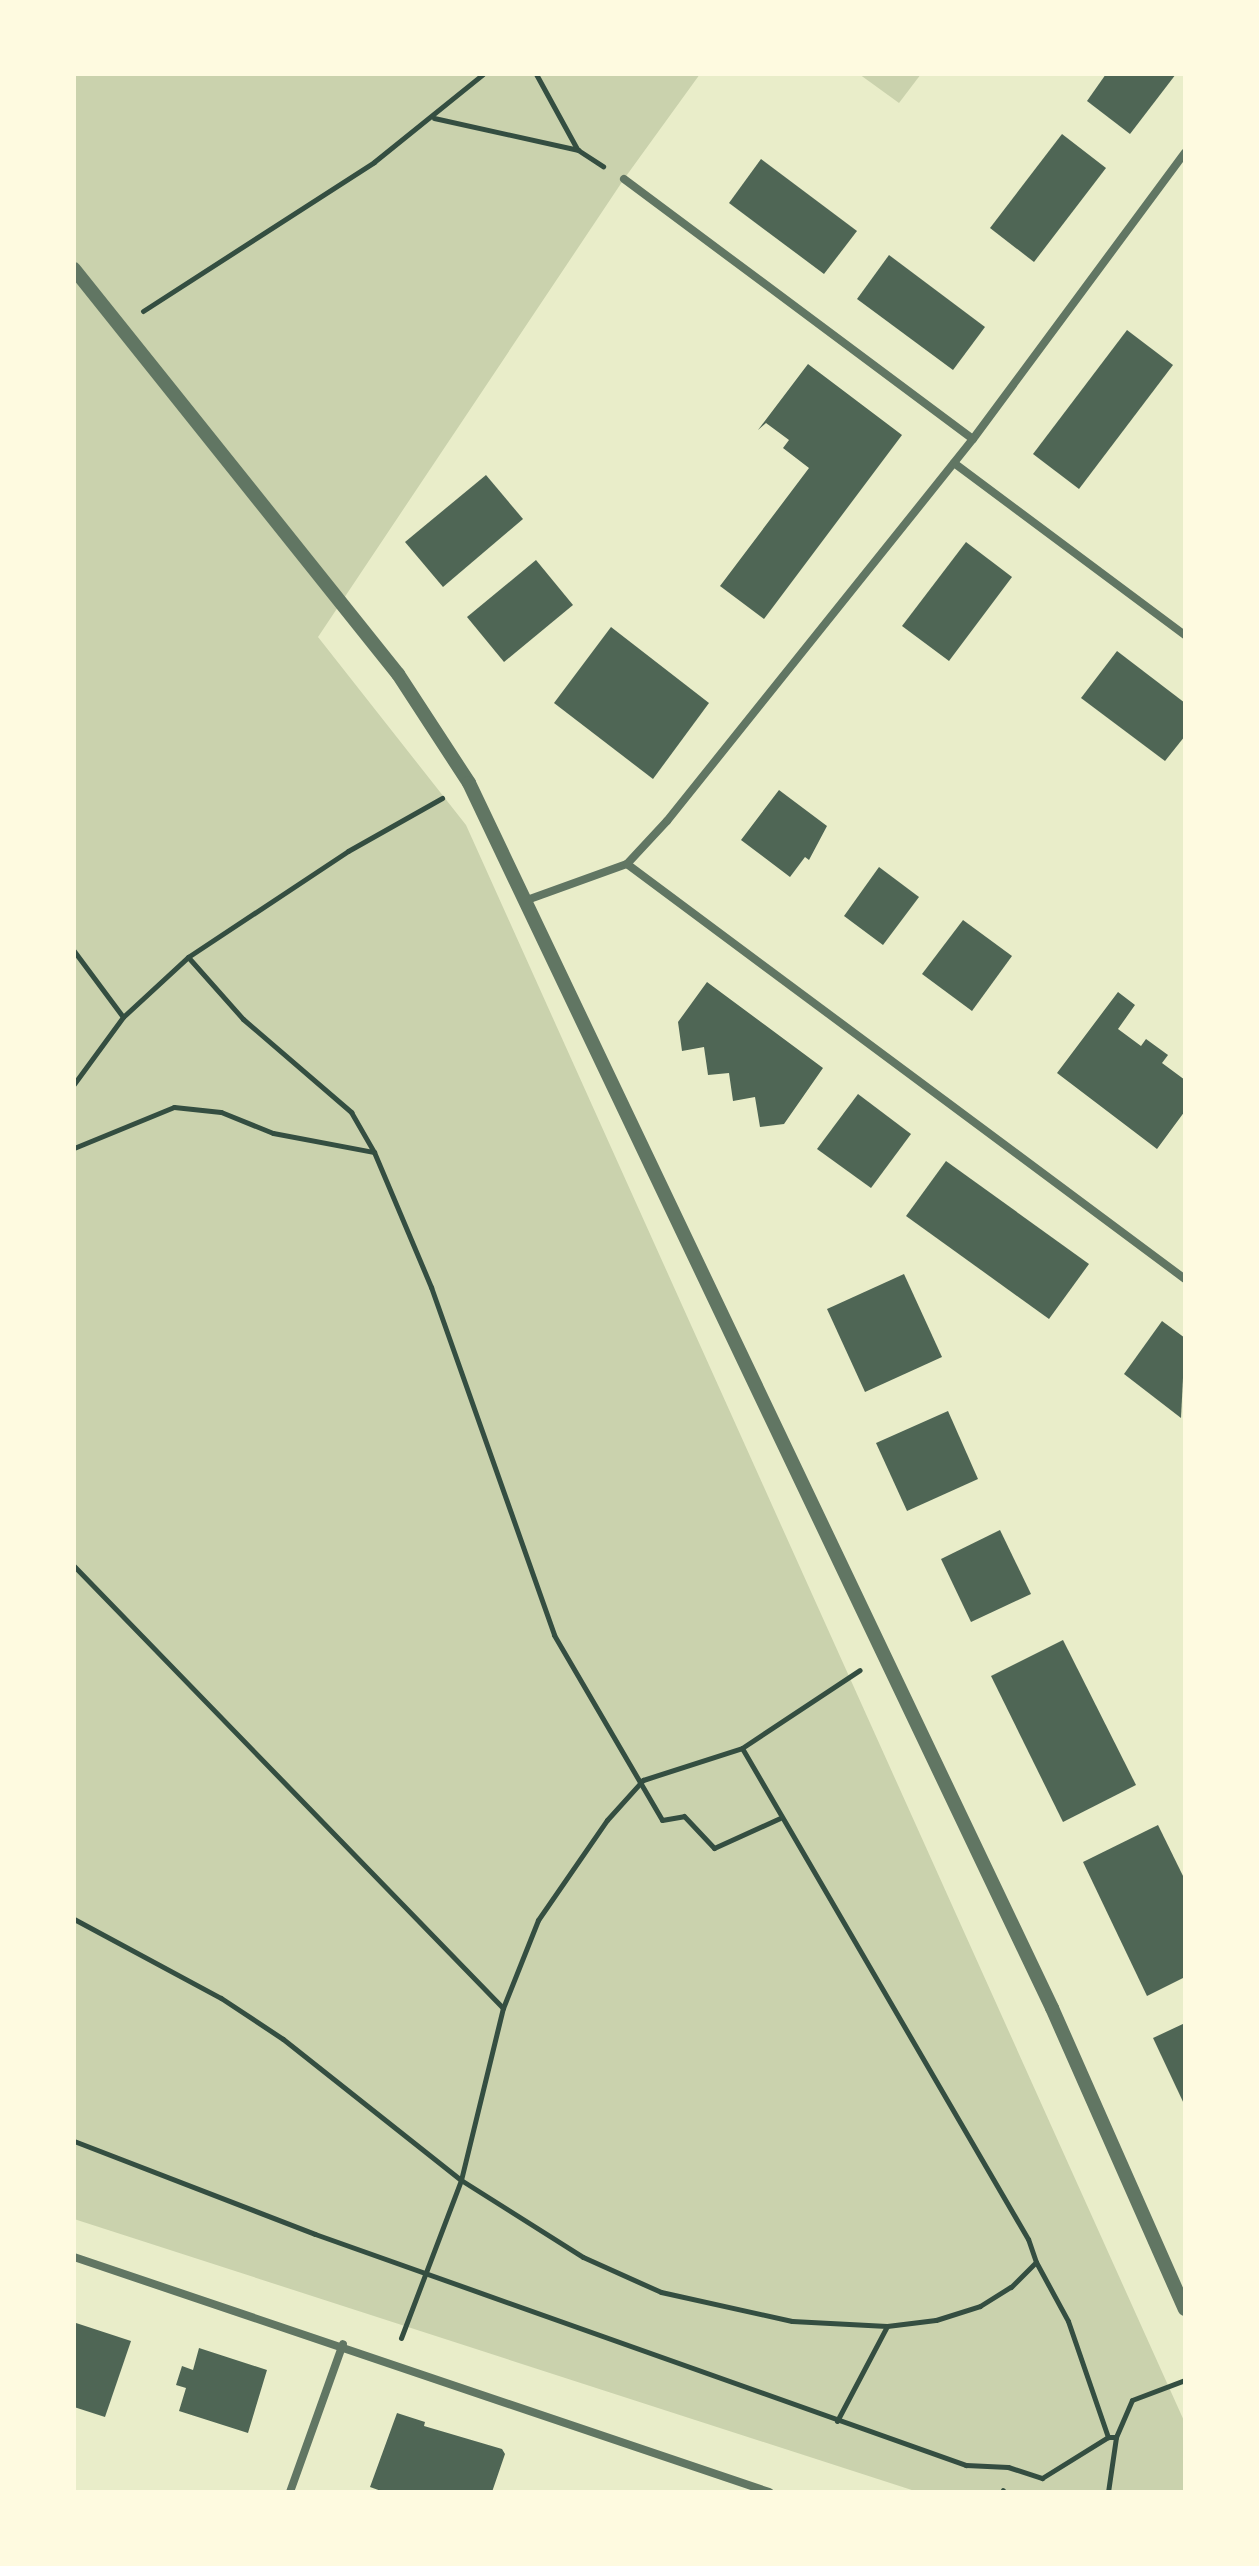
<!DOCTYPE html>
<html>
<head>
<meta charset="utf-8">
<style>
	body { margin:0 }
	#map { position:relative; width:1259px; height:2566px; overflow:hidden; background:#e9edc9; font-family:"Golos Text",sans-serif }
	div>[style] { position:absolute }
	.green>* { inset:0; background:#cad2ad }
	.building>* { inset:0; background:#4f6655 }
	.path>* { height:5px; margin:-2.5px; padding:0 2.5px; transform-origin:2.5px; border-radius:2.5px; background:#344e41 }
	.minor>* { height:8px; margin:-4px; padding:0 4px; transform-origin:4px; border-radius:4px; background:#617663 }
	.tertiary>* { height:14px; margin:-7px; padding:0 7px; transform-origin:7px; border-radius:7px; background:#617663 }
	span { translate:-50% -50%; white-space:nowrap; text-align:center; line-height:1.15; -webkit-text-stroke:6px #fefae0; paint-order:stroke }
	.frame { position:absolute; inset:0; border:76px solid #fefae0; pointer-events:none }
</style>
</head>
<body>
<div id="map">
	<div class="green">
		<i style="clip-path:polygon(74px 74px,700px 74px,624px 179px,318px 637px,466px 825px,1185px 2423px,1185px 2492px,918px 2492px,74px 2219px)"></i>
		<i style="clip-path:polygon(859px 74px,921px 74px,899px 103px)"></i>
	</div>
	<div class="building">
		<i style="clip-path:polygon(1106px 74px,1176px 74px,1130px 134px,1087px 101px)"></i>
		<i style="clip-path:polygon(1062px 134px,1106px 168px,1034px 262px,990px 228px)"></i>
		<i style="clip-path:polygon(761px 159px,857px 231px,824px 274px,729px 203px)"></i>
		<i style="clip-path:polygon(889px 255px,985px 327px,953px 370px,857px 299px)"></i>
		<i style="clip-path:polygon(1127px 330px,1173px 365px,1079px 489px,1033px 454px)"></i>
		<i style="clip-path:polygon(808px 364px,902px 435px,764px 619px,720px 586px,809px 468px,783px 448px,789px 440px,766px 423px,758px 430px)"></i>
		<i style="clip-path:polygon(486px 475px,523px 519px,443px 587px,405px 542px)"></i>
		<i style="clip-path:polygon(966px 542px,1012px 577px,949px 661px,902px 626px)"></i>
		<i style="clip-path:polygon(536px 560px,573px 605px,504px 662px,467px 617px)"></i>
		<i style="clip-path:polygon(611px 627px,709px 703px,653px 779px,554px 703px)"></i>
		<i style="clip-path:polygon(1117px 651px,1185px 703px,1185px 736px,1165px 761px,1081px 698px)"></i>
		<i style="clip-path:polygon(779px 790px,827px 826px,809px 860px,805px 857px,790px 877px,741px 840px)"></i>
		<i style="clip-path:polygon(879px 867px,919px 897px,883px 945px,844px 916px)"></i>
		<i style="clip-path:polygon(963px 920px,1012px 956px,972px 1011px,922px 974px)"></i>
		<i style="clip-path:polygon(707px 982px,823px 1068px,784px 1124px,760px 1127px,755px 1097px,733px 1101px,729px 1073px,708px 1075px,704px 1047px,682px 1051px,678px 1022px)"></i>
		<i style="clip-path:polygon(1118px 992px,1135px 1005px,1118px 1029px,1141px 1046px,1146px 1039px,1168px 1055px,1162px 1063px,1185px 1080px,1185px 1111px,1157px 1149px,1057px 1073px)"></i>
		<i style="clip-path:polygon(858px 1094px,911px 1134px,871px 1188px,817px 1149px)"></i>
		<i style="clip-path:polygon(946px 1161px,1089px 1264px,1049px 1319px,906px 1216px)"></i>
		<i style="clip-path:polygon(904px 1274px,942px 1357px,865px 1392px,827px 1309px)"></i>
		<i style="clip-path:polygon(1162px 1321px,1185px 1338px,1181px 1418px,1124px 1374px)"></i>
		<i style="clip-path:polygon(948px 1411px,978px 1479px,907px 1511px,876px 1443px)"></i>
		<i style="clip-path:polygon(1000px 1530px,1031px 1594px,971px 1622px,941px 1559px)"></i>
		<i style="clip-path:polygon(1063px 1640px,1136px 1785px,1063px 1822px,991px 1676px)"></i>
		<i style="clip-path:polygon(1158px 1825px,1185px 1880px,1185px 1977px,1147px 1996px,1083px 1862px)"></i>
		<i style="clip-path:polygon(1185px 2023px,1185px 2106px,1153px 2038px)"></i>
		<i style="clip-path:polygon(76px 2323px,131px 2341px,105px 2417px,74px 2407px)"></i>
		<i style="clip-path:polygon(199px 2348px,267px 2370px,248px 2433px,179px 2411px,186px 2388px,176px 2385px,182px 2366px,193px 2370px)"></i>
		<i style="clip-path:polygon(397px 2413px,425px 2422px,424px 2426px,502px 2449px,505px 2454px,492px 2492px,384px 2492px,370px 2487px)"></i>
	</div>
	<div class="path">
		<i style="left:536px;top:74px;width:85px;rotate:61.3deg"></i>
		<i style="left:434px;top:118px;width:148px;rotate:12.5deg"></i>
		<i style="left:578px;top:150px;width:30px;rotate:33deg"></i>
		<i style="left:143px;top:311px;width:275px;rotate:-32.8deg"></i>
		<i style="left:374px;top:162px;width:140px;rotate:-38.9deg"></i>
		<i style="left:74px;top:951px;width:82px;rotate:53.4deg"></i>
		<i style="left:188px;top:957px;width:83px;rotate:48.4deg"></i>
		<i style="left:243px;top:1019px;width:143px;rotate:40.7deg"></i>
		<i style="left:351px;top:1112px;width:46px;rotate:60.1deg"></i>
		<i style="left:374px;top:1152px;width:147px;rotate:67.1deg"></i>
		<i style="left:431px;top:1287px;width:369px;rotate:70.5deg"></i>
		<i style="left:554px;top:1635px;width:214px;rotate:59.7deg"></i>
		<i style="left:662px;top:1820px;width:22px;rotate:-10deg"></i>
		<i style="left:684px;top:1816px;width:44px;rotate:46.8deg"></i>
		<i style="left:714px;top:1848px;width:72px;rotate:-24.4deg"></i>
		<i style="left:74px;top:1084px;width:83px;rotate:-53.8deg"></i>
		<i style="left:123px;top:1017px;width:88px;rotate:-42.7deg"></i>
		<i style="left:188px;top:957px;width:192px;rotate:-33.5deg"></i>
		<i style="left:348px;top:851px;width:108px;rotate:-29.4deg"></i>
		<i style="left:74px;top:1148px;width:108px;rotate:-22.3deg"></i>
		<i style="left:174px;top:1107px;width:47px;rotate:6.1deg"></i>
		<i style="left:221px;top:1112px;width:56px;rotate:22deg"></i>
		<i style="left:273px;top:1133px;width:103px;rotate:10.7deg"></i>
		<i style="left:74px;top:1566px;width:616px;rotate:45.86deg"></i>
		<i style="left:74px;top:1919px;width:167px;rotate:28.3deg"></i>
		<i style="left:221px;top:1998px;width:74px;rotate:33.5deg"></i>
		<i style="left:283px;top:2039px;width:227px;rotate:38.4deg"></i>
		<i style="left:461px;top:2180px;width:144px;rotate:32.3deg"></i>
		<i style="left:583px;top:2257px;width:85px;rotate:24.2deg"></i>
		<i style="left:661px;top:2292px;width:134px;rotate:12.5deg"></i>
		<i style="left:792px;top:2321px;width:95px;rotate:3deg"></i>
		<i style="left:887px;top:2326px;width:49px;rotate:-7deg"></i>
		<i style="left:936px;top:2320px;width:46px;rotate:-17.7deg"></i>
		<i style="left:980px;top:2306px;width:36px;rotate:-32deg"></i>
		<i style="left:1011px;top:2287px;width:35px;rotate:-45deg"></i>
		<i style="left:1036px;top:2262px;width:24px;rotate:-109deg"></i>
		<i style="left:1028px;top:2239px;width:568px;rotate:-120.22deg"></i>
		<i style="left:74px;top:2141px;width:258px;rotate:21.1deg"></i>
		<i style="left:315px;top:2234px;width:691px;rotate:19.54deg"></i>
		<i style="left:966px;top:2465px;width:42px;rotate:2.7deg"></i>
		<i style="left:1008px;top:2467px;width:36px;rotate:18deg"></i>
		<i style="left:1042px;top:2478px;width:78px;rotate:-31.8deg"></i>
		<i style="left:1108px;top:2437px;width:8px"></i>
		<i style="left:1036px;top:2262px;width:67px;rotate:61.5deg"></i>
		<i style="left:1068px;top:2321px;width:123px;rotate:71deg"></i>
		<i style="left:401px;top:2338px;width:169px;rotate:-69.2deg"></i>
		<i style="left:461px;top:2180px;width:177px;rotate:-76.3deg"></i>
		<i style="left:503px;top:2008px;width:95px;rotate:-68.3deg"></i>
		<i style="left:538px;top:1920px;width:121px;rotate:-55.4deg"></i>
		<i style="left:607px;top:1820px;width:54px;rotate:-48deg"></i>
		<i style="left:643px;top:1780px;width:104px;rotate:-17.9deg"></i>
		<i style="left:742px;top:1748px;width:141px;rotate:-33.5deg"></i>
		<i style="left:837px;top:2421px;width:107px;rotate:-62.2deg"></i>
		<i style="left:1002px;top:2492px;width:2px;rotate:-63deg"></i>
		<i style="left:1108px;top:2492px;width:56px;rotate:-81.7deg"></i>
		<i style="left:1116px;top:2437px;width:40px;rotate:-66.6deg"></i>
		<i style="left:1132px;top:2400px;width:57px;rotate:-20.7deg"></i>
	</div>
	<div class="minor">
		<i style="left:624px;top:179px;width:435px;rotate:36.7deg"></i>
		<i style="left:954px;top:463px;width:288px;rotate:36.7deg"></i>
		<i style="left:627px;top:864px;width:695px;rotate:36.64deg"></i>
		<i style="left:527px;top:900px;width:106px;rotate:-19.8deg"></i>
		<i style="left:627px;top:864px;width:59px;rotate:-47.1deg"></i>
		<i style="left:667px;top:821px;width:489px;rotate:-51.3deg"></i>
		<i style="left:973px;top:439px;width:356px;rotate:-53.5deg"></i>
		<i style="left:74px;top:2257px;width:734px;rotate:18.68deg"></i>
		<i style="left:290px;top:2492px;width:157px;rotate:-70.3deg"></i>
	</div>
	<div class="tertiary">
		<i style="left:74px;top:269px;width:519px;rotate:51.34deg"></i>
		<i style="left:398px;top:674px;width:130px;rotate:56.9deg"></i>
		<i style="left:469px;top:783px;width:1357px;rotate:64.55deg"></i>
		<i style="left:1052px;top:2008px;width:329px;rotate:66.2deg"></i>
	</div>
	<div class="frame"></div>
</div>
</body>
</html>
